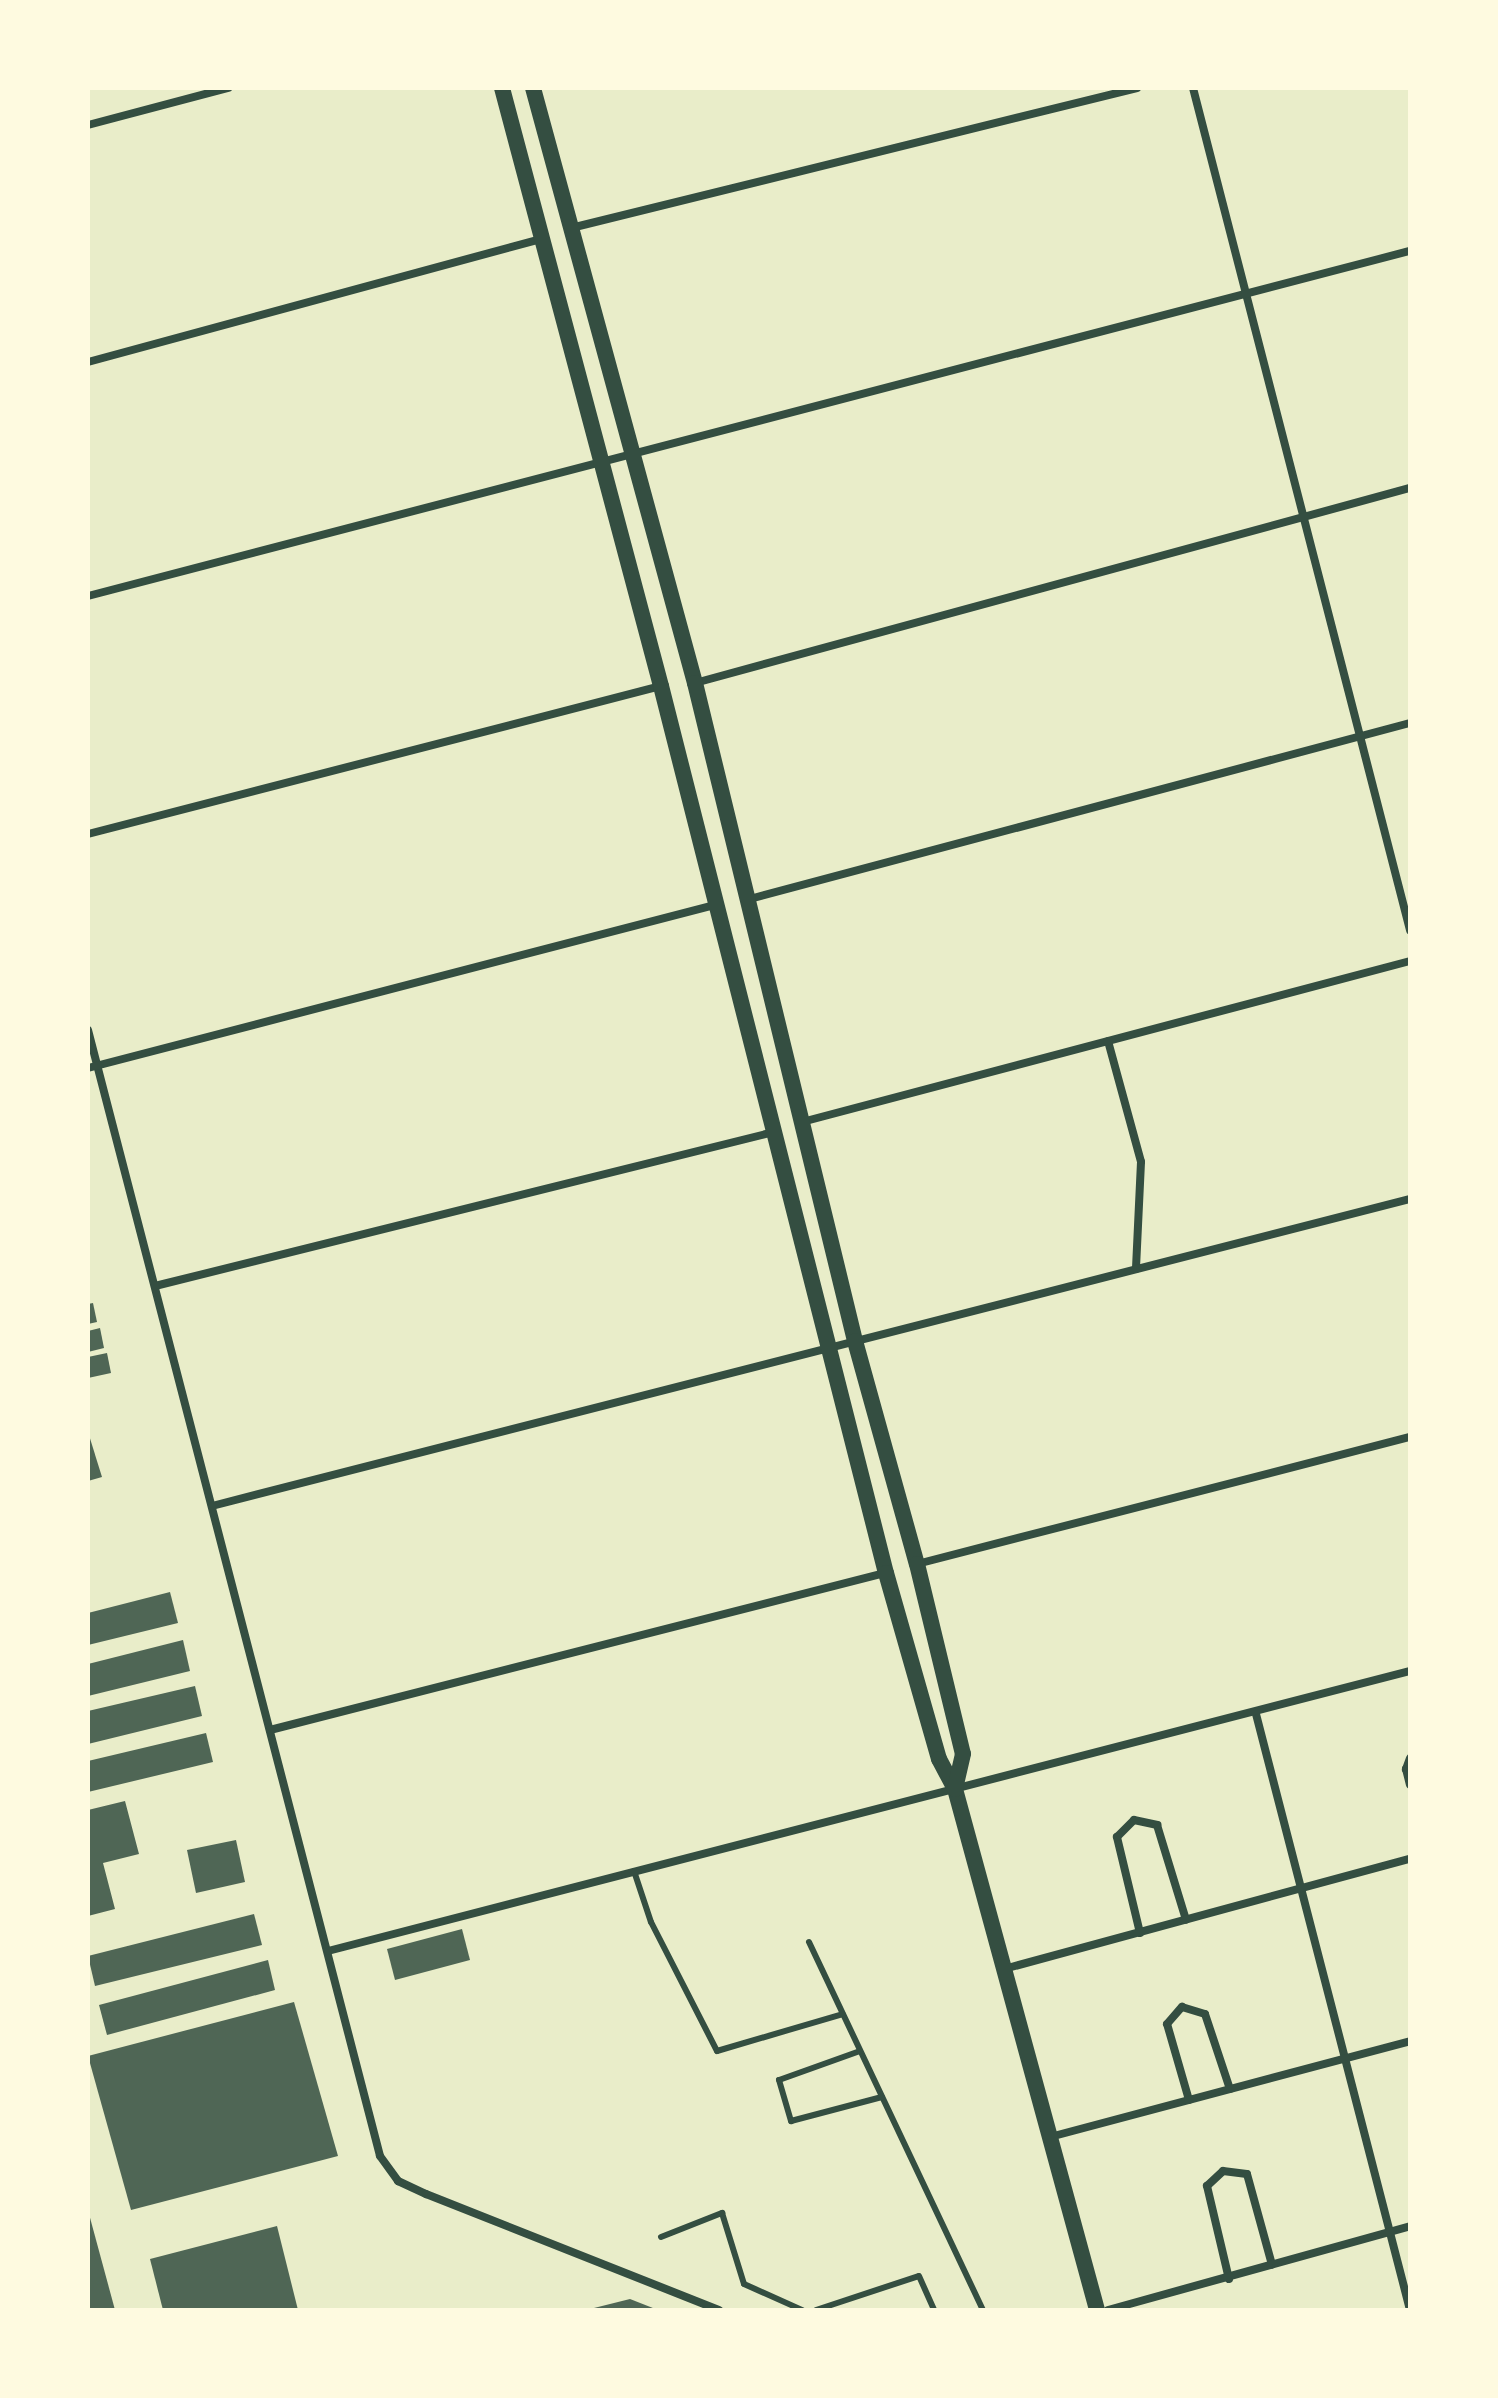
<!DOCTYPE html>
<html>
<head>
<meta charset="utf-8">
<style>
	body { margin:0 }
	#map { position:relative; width:1498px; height:2398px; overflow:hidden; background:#e9edc9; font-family:Montserrat,sans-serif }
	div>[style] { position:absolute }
	.building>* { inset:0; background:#4f6655 }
	.service>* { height:6px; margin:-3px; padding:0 3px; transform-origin:3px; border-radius:3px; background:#344e41 }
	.minor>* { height:8px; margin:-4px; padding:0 4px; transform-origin:4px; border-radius:4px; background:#344e41 }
	.secondary>* { height:16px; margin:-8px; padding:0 8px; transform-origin:8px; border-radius:8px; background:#344e41 }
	span { translate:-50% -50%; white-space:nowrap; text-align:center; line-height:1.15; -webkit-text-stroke:7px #fefae0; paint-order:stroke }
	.frame { position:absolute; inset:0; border:90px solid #fefae0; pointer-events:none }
</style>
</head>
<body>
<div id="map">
	<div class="building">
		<i style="clip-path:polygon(93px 1303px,97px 1322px,88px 1324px,88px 1304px)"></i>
		<i style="clip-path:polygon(100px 1328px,104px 1348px,88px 1352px,88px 1331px)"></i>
		<i style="clip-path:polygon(107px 1353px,111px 1373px,88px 1378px,88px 1357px)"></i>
		<i style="clip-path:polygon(88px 1432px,102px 1477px,88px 1481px)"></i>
		<i style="clip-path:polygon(170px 1592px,178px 1623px,88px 1645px,88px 1613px)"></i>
		<i style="clip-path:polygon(183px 1640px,190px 1671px,88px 1696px,88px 1664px)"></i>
		<i style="clip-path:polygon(195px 1686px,202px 1716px,88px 1744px,88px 1711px)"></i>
		<i style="clip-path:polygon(206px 1733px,213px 1762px,88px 1792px,88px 1761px)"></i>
		<i style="clip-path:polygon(125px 1801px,139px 1854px,103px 1863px,115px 1909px,88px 1916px,88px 1810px)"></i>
		<i style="clip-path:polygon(236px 1840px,245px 1882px,196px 1893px,187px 1850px)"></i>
		<i style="clip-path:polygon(254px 1914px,262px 1945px,95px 1986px,88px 1956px)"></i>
		<i style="clip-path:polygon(462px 1929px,470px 1960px,395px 1980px,387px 1949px)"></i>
		<i style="clip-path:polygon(268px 1960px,275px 1990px,107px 2035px,99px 2005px)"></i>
		<i style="clip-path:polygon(294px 2002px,338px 2156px,131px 2210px,88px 2056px)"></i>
		<i style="clip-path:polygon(88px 2214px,89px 2214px,115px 2310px,88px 2310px)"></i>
		<i style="clip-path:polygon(277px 2226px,298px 2310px,163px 2310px,150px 2259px)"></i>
		<i style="clip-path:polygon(630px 2299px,658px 2310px,590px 2310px,590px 2309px)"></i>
	</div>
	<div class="service">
		<i style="left:634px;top:1871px;width:54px;rotate:71.6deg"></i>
		<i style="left:651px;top:1922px;width:145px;rotate:62.9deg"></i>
		<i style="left:717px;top:2051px;width:131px;rotate:-16.4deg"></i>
		<i style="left:809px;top:1942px;width:407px;rotate:64.7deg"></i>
		<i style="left:860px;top:2051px;width:86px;rotate:160.3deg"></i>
		<i style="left:779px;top:2080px;width:43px;rotate:73.7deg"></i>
		<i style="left:791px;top:2121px;width:94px;rotate:-14.8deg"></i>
		<i style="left:661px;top:2237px;width:66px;rotate:-21.5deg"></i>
		<i style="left:722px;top:2213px;width:74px;rotate:72.8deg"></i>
		<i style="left:744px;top:2284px;width:64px;rotate:24.1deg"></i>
		<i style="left:816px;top:2310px;width:108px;rotate:-18.3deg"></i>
		<i style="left:919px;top:2276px;width:37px;rotate:66deg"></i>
	</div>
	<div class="minor">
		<i style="left:1193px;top:88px;width:870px;rotate:75.55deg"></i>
		<i style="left:88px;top:125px;width:145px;rotate:-14.8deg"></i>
		<i style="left:571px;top:228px;width:583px;rotate:-13.89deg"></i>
		<i style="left:88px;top:362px;width:468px;rotate:-15.2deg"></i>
		<i style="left:88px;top:596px;width:1366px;rotate:-14.63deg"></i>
		<i style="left:695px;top:683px;width:741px;rotate:-15.26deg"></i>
		<i style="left:88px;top:834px;width:592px;rotate:-14.48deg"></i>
		<i style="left:746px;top:900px;width:687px;rotate:-14.93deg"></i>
		<i style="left:88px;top:1030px;width:1163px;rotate:75.46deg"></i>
		<i style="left:380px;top:2156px;width:31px;rotate:54deg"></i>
		<i style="left:398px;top:2181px;width:31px;rotate:25deg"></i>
		<i style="left:426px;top:2194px;width:315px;rotate:21.6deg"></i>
		<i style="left:1108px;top:1041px;width:125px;rotate:74.7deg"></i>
		<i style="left:1141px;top:1162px;width:107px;rotate:92.7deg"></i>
		<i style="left:88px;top:1068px;width:647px;rotate:-14.59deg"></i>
		<i style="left:802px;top:1122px;width:629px;rotate:-14.83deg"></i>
		<i style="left:155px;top:1286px;width:634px;rotate:-13.97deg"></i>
		<i style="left:212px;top:1506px;width:1237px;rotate:-14.37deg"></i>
		<i style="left:917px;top:1564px;width:509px;rotate:-14.45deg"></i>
		<i style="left:1256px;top:1714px;width:616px;rotate:75.51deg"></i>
		<i style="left:270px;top:1730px;width:635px;rotate:-14.32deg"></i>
		<i style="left:1410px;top:1758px;width:12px;rotate:110deg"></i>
		<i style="left:1406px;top:1769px;width:16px;rotate:76deg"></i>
		<i style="left:1140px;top:1933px;width:99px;rotate:-103.5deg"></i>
		<i style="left:1117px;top:1837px;width:24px;rotate:-45deg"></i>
		<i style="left:1134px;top:1820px;width:24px;rotate:12deg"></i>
		<i style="left:1157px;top:1825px;width:99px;rotate:73deg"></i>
		<i style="left:328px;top:1951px;width:1118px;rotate:-14.51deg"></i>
		<i style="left:1004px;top:1969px;width:421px;rotate:-15.2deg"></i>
		<i style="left:1189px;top:2100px;width:79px;rotate:-106.1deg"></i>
		<i style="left:1167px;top:2024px;width:23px;rotate:-49deg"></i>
		<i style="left:1182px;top:2007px;width:24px;rotate:17deg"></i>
		<i style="left:1205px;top:2014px;width:79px;rotate:71.6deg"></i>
		<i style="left:1050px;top:2137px;width:373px;rotate:-14.9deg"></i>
		<i style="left:1229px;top:2279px;width:96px;rotate:-103.3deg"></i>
		<i style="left:1207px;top:2186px;width:22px;rotate:-43deg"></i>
		<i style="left:1223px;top:2171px;width:24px;rotate:7deg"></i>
		<i style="left:1247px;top:2174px;width:94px;rotate:74.6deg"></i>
		<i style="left:1108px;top:2310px;width:313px;rotate:-15.5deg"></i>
	</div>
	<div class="secondary">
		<i style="left:502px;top:88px;width:619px;rotate:75.11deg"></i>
		<i style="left:661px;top:686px;width:915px;rotate:75.77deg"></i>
		<i style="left:886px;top:1573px;width:193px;rotate:74.1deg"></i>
		<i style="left:939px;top:1759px;width:34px;rotate:62deg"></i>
		<i style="left:955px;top:1789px;width:540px;rotate:74.75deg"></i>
		<i style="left:533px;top:88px;width:617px;rotate:74.77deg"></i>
		<i style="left:695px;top:683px;width:677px;rotate:76.33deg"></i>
		<i style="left:855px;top:1341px;width:231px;rotate:74.5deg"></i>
		<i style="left:917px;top:1564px;width:195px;rotate:76.4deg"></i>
		<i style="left:963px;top:1754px;width:36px;rotate:103deg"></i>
	</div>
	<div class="frame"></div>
</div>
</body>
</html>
